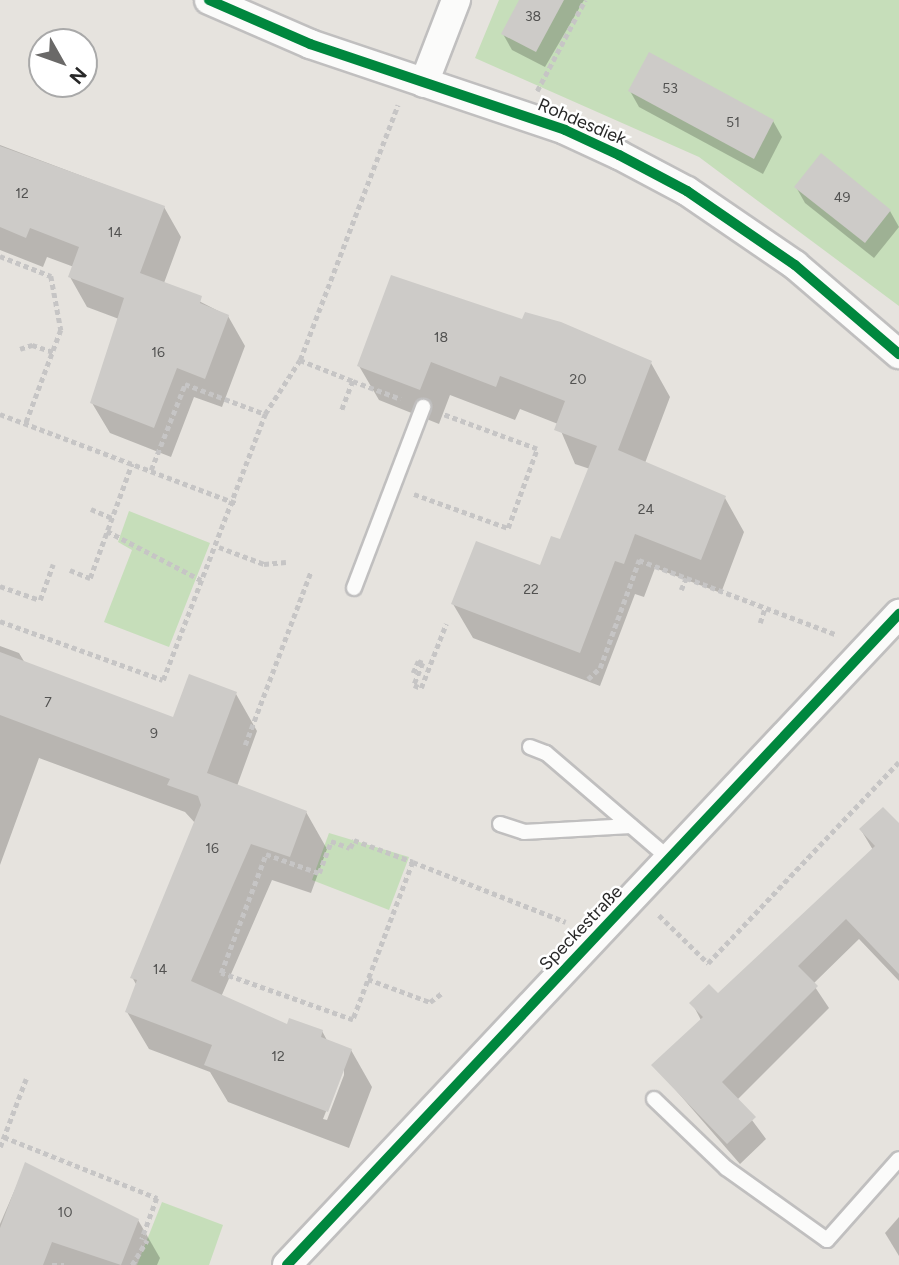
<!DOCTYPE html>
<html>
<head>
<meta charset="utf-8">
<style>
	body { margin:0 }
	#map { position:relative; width:899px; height:1265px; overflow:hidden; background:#e6e3de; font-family:Figtree,sans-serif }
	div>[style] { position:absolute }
	.green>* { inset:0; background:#c6deba }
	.shadow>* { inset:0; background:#0003 }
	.building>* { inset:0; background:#cdcbc8 }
	.path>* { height:4.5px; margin-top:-2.25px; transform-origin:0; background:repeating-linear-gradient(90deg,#c6c5c5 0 5px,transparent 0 8.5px) }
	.roads { filter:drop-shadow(2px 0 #c0bfbf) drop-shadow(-2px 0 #c0bfbf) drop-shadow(0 2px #c0bfbf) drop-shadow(0 -2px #c0bfbf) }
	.lane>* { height:14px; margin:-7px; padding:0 7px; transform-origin:7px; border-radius:7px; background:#fbfbfa }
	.street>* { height:28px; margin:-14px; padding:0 14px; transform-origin:14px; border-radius:14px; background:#fbfbfa }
	.cycleway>* { height:10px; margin:-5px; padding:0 5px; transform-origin:5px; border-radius:5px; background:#00873e }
	span { translate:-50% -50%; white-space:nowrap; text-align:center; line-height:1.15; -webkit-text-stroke:5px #fff; paint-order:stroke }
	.number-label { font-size:14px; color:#525251 }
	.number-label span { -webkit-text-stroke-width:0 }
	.street-label { font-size:18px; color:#282828 }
	.north { position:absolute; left:28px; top:28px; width:70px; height:70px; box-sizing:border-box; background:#fff; border:2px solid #a9a9a9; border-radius:50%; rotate:130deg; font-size:19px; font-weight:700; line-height:28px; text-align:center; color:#282828 }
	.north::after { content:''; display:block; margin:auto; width:24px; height:32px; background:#6a6968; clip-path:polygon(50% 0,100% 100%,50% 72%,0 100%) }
</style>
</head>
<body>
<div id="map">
	<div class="green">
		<i style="clip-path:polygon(499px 0,899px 0,899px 306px,699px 157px,475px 58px)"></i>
		<i style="clip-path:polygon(129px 511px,210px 543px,169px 647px,104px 622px,132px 550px,118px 542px)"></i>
		<i style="clip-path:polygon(329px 833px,409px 857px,389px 910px,312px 880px)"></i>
		<i style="clip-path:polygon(162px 1202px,223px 1225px,209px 1265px,137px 1265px)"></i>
	</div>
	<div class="shadow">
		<i style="clip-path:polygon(522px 0,584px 0,545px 67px,512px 50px,503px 34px)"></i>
		<i style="clip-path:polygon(630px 91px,773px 121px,782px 137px,763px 174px,639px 107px)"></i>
		<i style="clip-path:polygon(0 145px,164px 207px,181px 237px,164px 283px,228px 316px,245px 346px,222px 407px,194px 397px,171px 457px,110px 433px,92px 403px,119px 319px,87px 307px,70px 277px,74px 267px,47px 257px,43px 267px,0 250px)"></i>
		<i style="clip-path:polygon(796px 187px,890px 211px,899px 227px,874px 258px,805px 203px)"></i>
		<i style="clip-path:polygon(392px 278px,651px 363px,670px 397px,645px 463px,725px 498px,744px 532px,721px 593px,655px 568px,644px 597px,635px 594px,600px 686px,473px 638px,453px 604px,541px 568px,561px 542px,590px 469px,575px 464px,558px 424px,520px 409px,515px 420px,450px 395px,439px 424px,379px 400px,359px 366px)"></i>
		<i style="clip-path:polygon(evenodd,0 646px,19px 653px,25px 663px,174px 719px,236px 694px,257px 731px,237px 786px,306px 812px,327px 849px,311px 893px,272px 880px,221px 997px,288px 1026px,322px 1031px,328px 1042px,351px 1050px,372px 1087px,349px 1148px,228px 1102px,210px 1072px,149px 1049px,127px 1012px,137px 986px,132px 977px,196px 824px,185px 812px,39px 758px,0 865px,0 646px,344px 1066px,344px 1075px,327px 1120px,323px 1119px,344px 1066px)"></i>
		<i style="clip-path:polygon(899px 825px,899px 981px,859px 939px,813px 984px,829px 1008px,737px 1100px,766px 1139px,740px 1164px,654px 1065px,701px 1020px,692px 1003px,718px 996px,873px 850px,861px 830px)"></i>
		<i style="clip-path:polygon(26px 1164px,138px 1220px,160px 1258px,157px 1265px,0 1265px,0 1224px)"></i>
		<i style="clip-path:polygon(899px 1217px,899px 1256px,885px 1233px)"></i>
	</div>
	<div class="building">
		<i style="clip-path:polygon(519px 0,564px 0,536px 52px,501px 34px)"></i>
		<i style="clip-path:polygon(649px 52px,774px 120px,754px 159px,628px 91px)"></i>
		<i style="clip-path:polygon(0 146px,165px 206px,140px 273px,202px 296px,200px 303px,229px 315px,205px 379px,177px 368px,154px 428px,90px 403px,124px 298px,68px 277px,79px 247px,30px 228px,26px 238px,0 227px)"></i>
		<i style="clip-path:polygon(821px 153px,891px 210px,865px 243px,794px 187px)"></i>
		<i style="clip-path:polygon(391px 275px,522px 319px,525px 312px,561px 322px,652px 361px,618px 450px,726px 496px,701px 560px,635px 534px,624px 564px,615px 561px,580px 653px,451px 604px,476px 541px,540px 565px,551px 536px,560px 539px,597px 446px,554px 430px,565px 401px,500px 376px,496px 387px,431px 362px,420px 390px,357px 366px)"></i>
		<i style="clip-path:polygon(0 652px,173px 717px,189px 674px,237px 692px,207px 773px,307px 811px,290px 857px,251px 844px,191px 981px,287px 1024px,289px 1018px,323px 1030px,321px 1037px,352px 1049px,328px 1112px,204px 1065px,212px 1045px,125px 1012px,137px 980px,130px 978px,201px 805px,198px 796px,167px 785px,170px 779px,0 715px)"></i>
		<i style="clip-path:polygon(883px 807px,899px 823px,899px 974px,846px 919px,798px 966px,818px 986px,722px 1082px,756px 1117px,727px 1144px,651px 1065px,703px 1017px,689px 1003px,709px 984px,718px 993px,875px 846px,859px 829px)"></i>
		<i style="clip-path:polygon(25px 1162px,139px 1219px,121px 1265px,52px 1242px,43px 1265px,0 1265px,0 1228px)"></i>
	</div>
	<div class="path">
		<i style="left:537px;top:91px;width:103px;rotate:-62.2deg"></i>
		<i style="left:0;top:256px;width:55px;rotate:21.4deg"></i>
		<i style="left:51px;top:276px;width:55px;rotate:79.5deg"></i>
		<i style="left:61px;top:330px;width:99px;rotate:110.6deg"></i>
		<i style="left:20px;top:349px;width:13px;rotate:-18deg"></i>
		<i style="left:32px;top:345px;width:22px;rotate:18deg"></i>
		<i style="left:300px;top:360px;width:57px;rotate:21.6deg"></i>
		<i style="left:353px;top:381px;width:31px;rotate:111deg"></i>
		<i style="left:353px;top:381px;width:51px;rotate:20.6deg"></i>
		<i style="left:0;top:414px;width:252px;rotate:20.7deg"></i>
		<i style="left:151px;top:470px;width:92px;rotate:-68.4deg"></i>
		<i style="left:185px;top:384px;width:85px;rotate:20.6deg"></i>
		<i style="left:414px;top:494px;width:100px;rotate:19.9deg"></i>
		<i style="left:508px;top:528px;width:84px;rotate:-69.8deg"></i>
		<i style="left:537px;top:449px;width:101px;rotate:-159.8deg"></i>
		<i style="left:91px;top:509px;width:23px;rotate:23deg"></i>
		<i style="left:107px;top:531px;width:106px;rotate:27.5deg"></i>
		<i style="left:219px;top:547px;width:48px;rotate:20.7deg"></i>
		<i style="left:264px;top:564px;width:22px;rotate:-5deg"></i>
		<i style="left:70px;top:570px;width:22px;rotate:22deg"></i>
		<i style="left:90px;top:578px;width:122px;rotate:-69.9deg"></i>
		<i style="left:0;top:586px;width:42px;rotate:19.3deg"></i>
		<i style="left:40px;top:600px;width:38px;rotate:-70deg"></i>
		<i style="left:681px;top:590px;width:13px;rotate:-67deg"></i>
		<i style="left:0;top:621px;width:173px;rotate:19.9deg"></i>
		<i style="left:163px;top:680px;width:285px;rotate:-69deg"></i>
		<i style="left:265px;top:414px;width:64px;rotate:-57.1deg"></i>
		<i style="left:300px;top:360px;width:273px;rotate:-69deg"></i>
		<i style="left:760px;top:623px;width:16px;rotate:-72deg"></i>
		<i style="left:413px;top:673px;width:13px;rotate:-67deg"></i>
		<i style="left:418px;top:661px;width:5px;rotate:22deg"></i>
		<i style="left:423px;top:663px;width:24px;rotate:112deg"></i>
		<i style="left:414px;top:685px;width:8px;rotate:23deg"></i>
		<i style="left:421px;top:688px;width:69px;rotate:-68.7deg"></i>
		<i style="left:588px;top:679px;width:16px;rotate:-43deg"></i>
		<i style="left:600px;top:668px;width:115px;rotate:-70.1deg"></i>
		<i style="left:639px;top:560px;width:212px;rotate:20.7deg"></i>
		<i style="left:245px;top:745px;width:186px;rotate:-69.2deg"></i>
		<i style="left:413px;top:862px;width:169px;rotate:110.8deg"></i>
		<i style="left:353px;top:1020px;width:140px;rotate:-160.4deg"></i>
		<i style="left:221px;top:973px;width:127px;rotate:-69.3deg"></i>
		<i style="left:266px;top:854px;width:56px;rotate:19.7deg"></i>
		<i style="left:319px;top:873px;width:34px;rotate:-69deg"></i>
		<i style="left:331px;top:841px;width:20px;rotate:20deg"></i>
		<i style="left:350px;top:848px;width:9px;rotate:-63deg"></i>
		<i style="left:354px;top:840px;width:63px;rotate:20.4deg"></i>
		<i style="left:413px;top:862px;width:164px;rotate:21.4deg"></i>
		<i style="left:659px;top:915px;width:69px;rotate:44.4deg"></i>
		<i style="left:708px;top:963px;width:277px;rotate:-46.5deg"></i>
		<i style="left:368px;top:979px;width:66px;rotate:20.4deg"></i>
		<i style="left:430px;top:1002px;width:15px;rotate:-37deg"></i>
		<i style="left:4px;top:1137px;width:165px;rotate:21.7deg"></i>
		<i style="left:157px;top:1198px;width:44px;rotate:110.1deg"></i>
		<i style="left:0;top:1147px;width:73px;rotate:-69.1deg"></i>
		<i style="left:52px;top:1265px;width:12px"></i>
		<i style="left:132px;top:1265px;width:29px;rotate:-59deg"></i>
	</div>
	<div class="roads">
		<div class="lane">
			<i style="left:354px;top:588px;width:194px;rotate:-69.1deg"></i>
			<i style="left:530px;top:747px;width:17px;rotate:21deg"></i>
			<i style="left:546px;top:753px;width:165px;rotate:40.6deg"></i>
			<i style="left:500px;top:824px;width:25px;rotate:18deg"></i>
			<i style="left:524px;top:832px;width:107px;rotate:-3.2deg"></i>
			<i style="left:654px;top:1099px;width:100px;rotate:43.8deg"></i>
			<i style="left:726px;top:1168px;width:124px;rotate:35.5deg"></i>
			<i style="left:827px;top:1240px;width:108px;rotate:-48.4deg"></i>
		</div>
		<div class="street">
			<i style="left:209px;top:0;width:110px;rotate:23.5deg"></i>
			<i style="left:310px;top:44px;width:269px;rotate:18.6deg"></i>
			<i style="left:565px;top:130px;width:60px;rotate:24.8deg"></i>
			<i style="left:619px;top:155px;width:77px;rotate:27.9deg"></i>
			<i style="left:687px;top:191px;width:131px;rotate:34.4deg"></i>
			<i style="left:795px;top:265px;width:137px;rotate:40.6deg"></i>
			<i style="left:424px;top:83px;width:89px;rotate:-68.9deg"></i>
			<i style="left:287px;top:1265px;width:894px;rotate:-46.77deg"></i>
		</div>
	</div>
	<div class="cycleway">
		<i style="left:209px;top:0;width:110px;rotate:23.5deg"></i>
		<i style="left:310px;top:44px;width:269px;rotate:18.6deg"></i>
		<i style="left:565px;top:130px;width:60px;rotate:24.8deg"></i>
		<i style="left:619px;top:155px;width:77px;rotate:27.9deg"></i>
		<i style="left:687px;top:191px;width:131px;rotate:34.4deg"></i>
		<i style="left:795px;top:265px;width:137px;rotate:40.6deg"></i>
		<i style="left:287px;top:1265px;width:894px;rotate:-46.77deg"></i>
	</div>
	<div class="number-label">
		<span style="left:533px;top:17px">38</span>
		<span style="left:670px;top:89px">53</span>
		<span style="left:733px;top:123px">51</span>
		<span style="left:22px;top:194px">12</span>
		<span style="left:842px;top:198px">49</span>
		<span style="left:115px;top:233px">14</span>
		<span style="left:441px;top:338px">18</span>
		<span style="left:158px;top:353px">16</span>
		<span style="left:578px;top:380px">20</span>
		<span style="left:646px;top:510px">24</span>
		<span style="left:531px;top:590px">22</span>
		<span style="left:48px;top:703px">7</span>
		<span style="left:154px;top:734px">9</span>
		<span style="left:212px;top:849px">16</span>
		<span style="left:160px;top:970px">14</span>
		<span style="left:278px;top:1057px">12</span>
		<span style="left:65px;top:1213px">10</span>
	</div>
	<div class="street-label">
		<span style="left:582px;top:122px;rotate:23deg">Rohdesdiek</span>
		<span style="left:581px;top:928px;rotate:-46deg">Speckestraße</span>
	</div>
	<div class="north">N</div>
</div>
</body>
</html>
